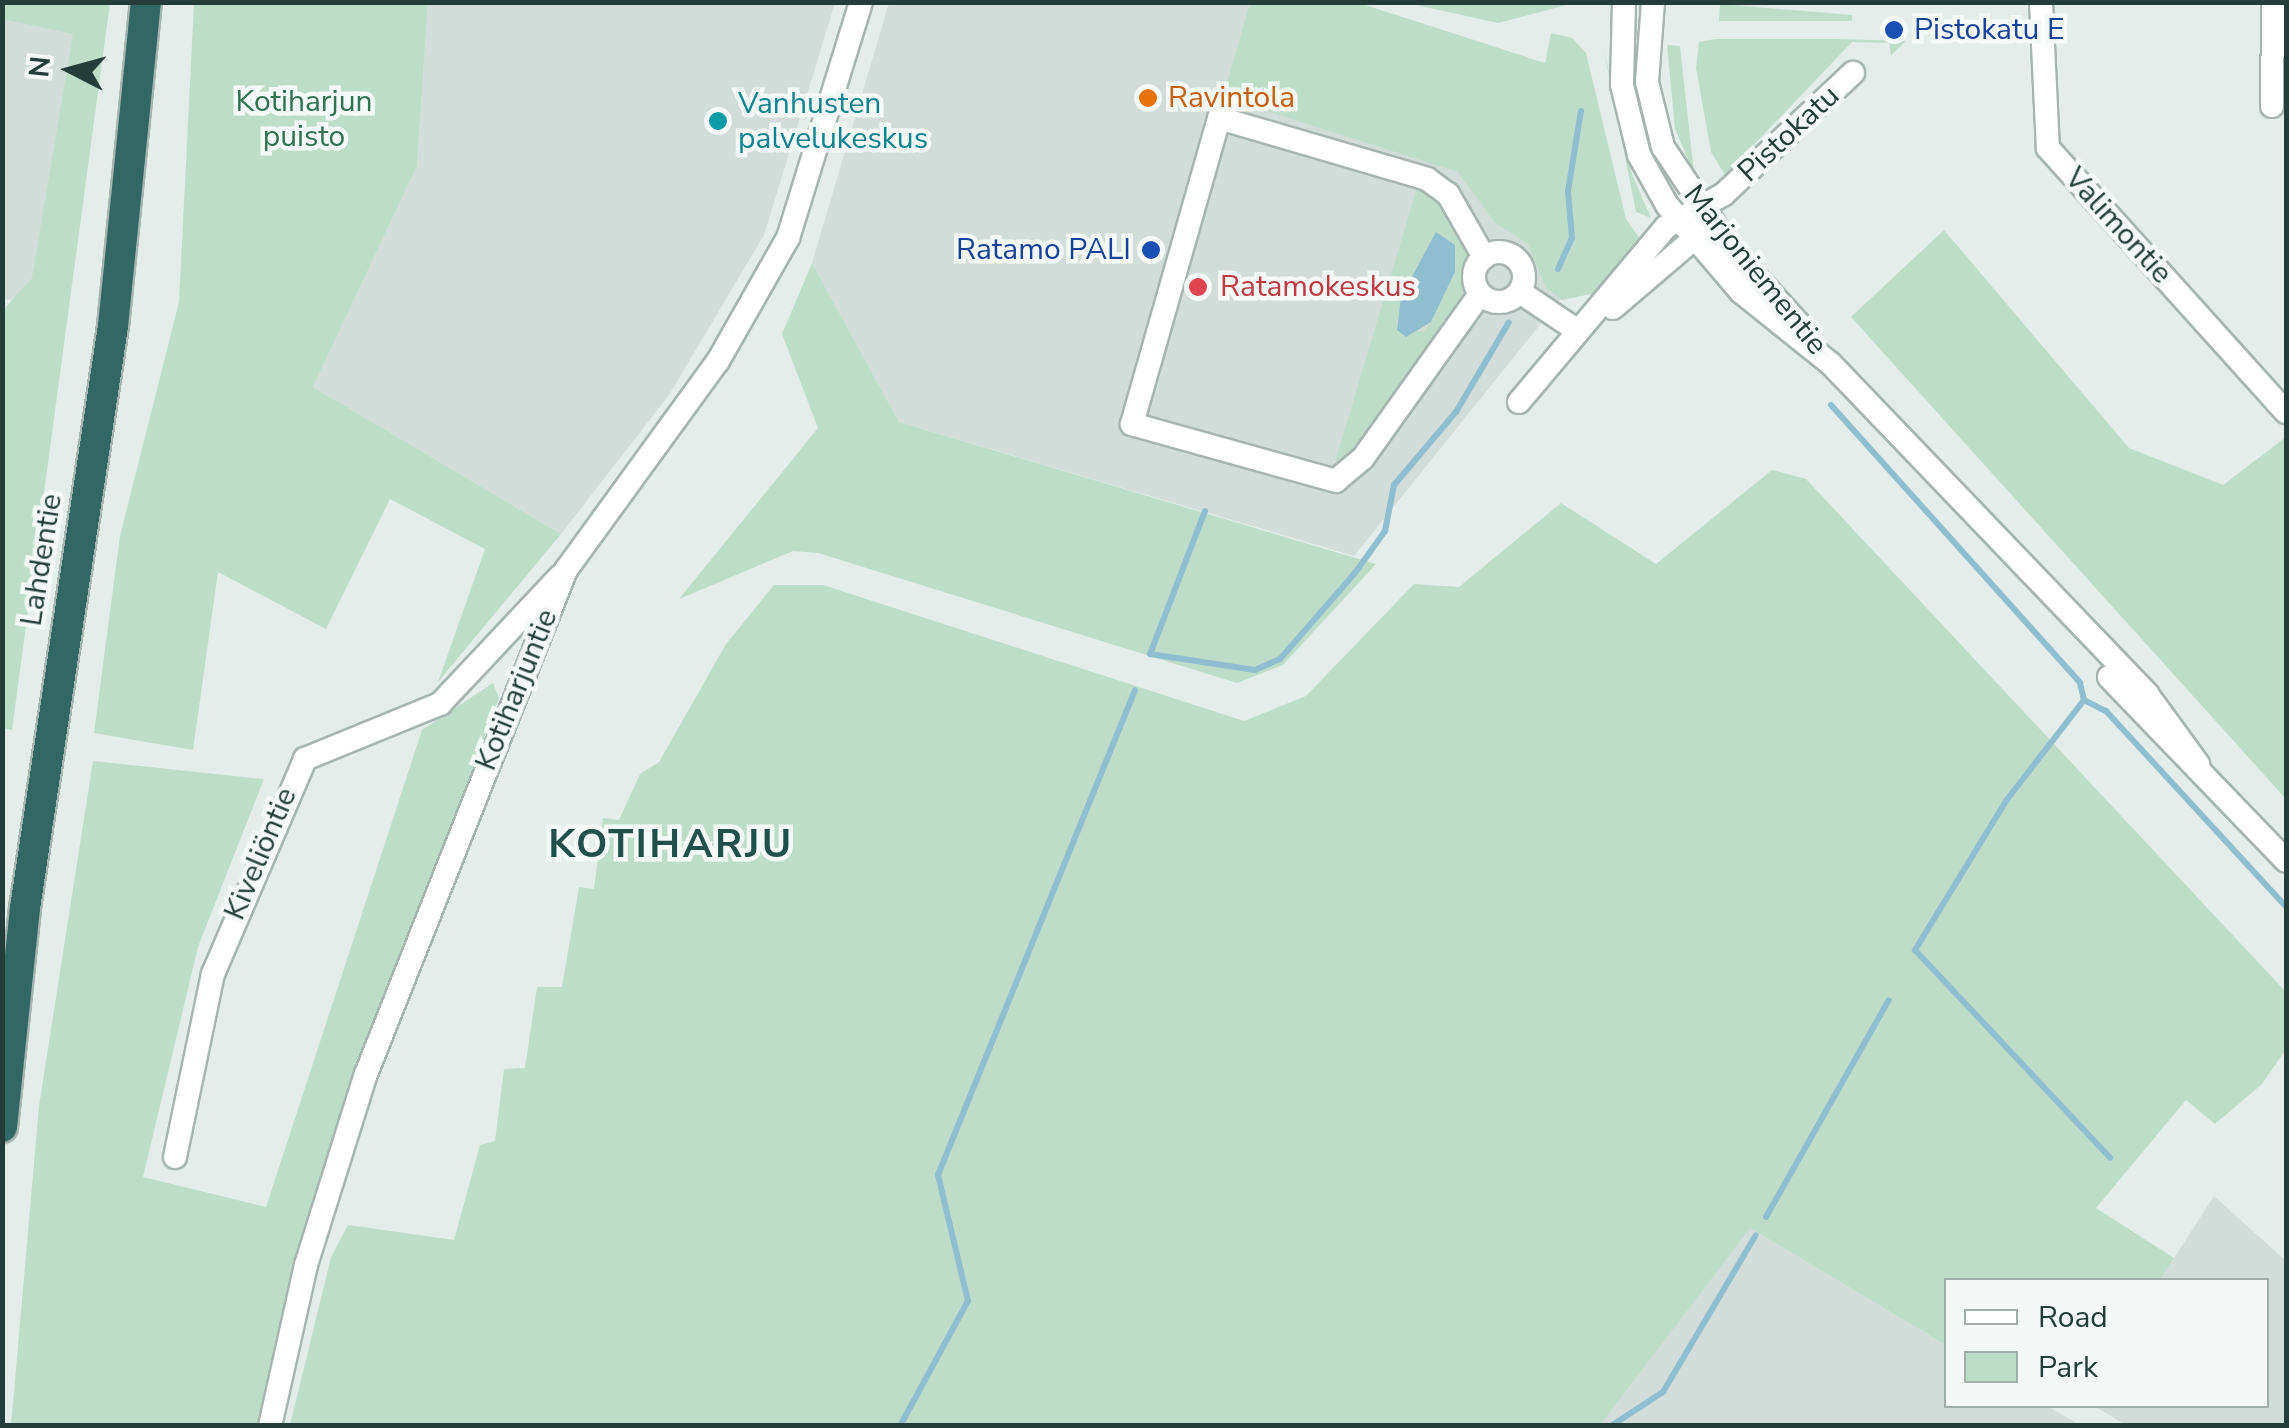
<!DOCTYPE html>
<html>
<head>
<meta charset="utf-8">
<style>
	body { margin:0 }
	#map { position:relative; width:2289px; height:1428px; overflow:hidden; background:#e4edea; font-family:"Nunito Sans",sans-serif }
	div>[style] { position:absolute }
	.built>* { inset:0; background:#d2dcd9 }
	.green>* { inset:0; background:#beddc9 }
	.water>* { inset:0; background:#8fbecf }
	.stream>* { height:6px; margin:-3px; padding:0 3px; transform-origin:3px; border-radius:3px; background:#8fbecf }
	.roads { filter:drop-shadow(2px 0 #a7b5b1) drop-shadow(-2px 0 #a7b5b1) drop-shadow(0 2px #a7b5b1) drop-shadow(0 -2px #a7b5b1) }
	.minor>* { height:22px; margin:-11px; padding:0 11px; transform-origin:11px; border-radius:11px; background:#fff }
	.minor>.ring { margin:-11px; padding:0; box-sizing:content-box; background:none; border:22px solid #fff; border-radius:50% }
	.highway>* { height:30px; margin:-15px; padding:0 15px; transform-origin:15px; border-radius:15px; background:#316863 }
	.dots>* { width:28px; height:28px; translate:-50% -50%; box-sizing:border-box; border:5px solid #f4f9f7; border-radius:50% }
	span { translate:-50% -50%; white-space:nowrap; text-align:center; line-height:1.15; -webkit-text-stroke:9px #f4f9f7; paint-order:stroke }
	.transit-label { font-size:30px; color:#164399 }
	.left { translate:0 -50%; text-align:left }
	.right { translate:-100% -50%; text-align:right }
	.food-label { font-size:30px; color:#c56008 }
	.park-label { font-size:30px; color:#307251 }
	.culture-label { font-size:30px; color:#0d838f }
	.street-label { font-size:30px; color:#243d39 }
	.health-label { font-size:30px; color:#be3a42 }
	.district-label { font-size:40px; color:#214f49; font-weight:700; letter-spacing:2.5px }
	.frame { position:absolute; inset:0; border:5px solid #243d39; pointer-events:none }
	.legend { position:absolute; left:1944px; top:1278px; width:325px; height:130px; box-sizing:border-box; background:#f4f9f7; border:2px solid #a1aeab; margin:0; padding:12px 18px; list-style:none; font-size:30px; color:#243d39 }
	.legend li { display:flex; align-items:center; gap:20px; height:50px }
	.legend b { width:50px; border:2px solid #a1aeab }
	.north { position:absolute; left:20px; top:20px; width:100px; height:100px; -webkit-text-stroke:8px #f4f9f7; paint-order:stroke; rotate:276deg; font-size:28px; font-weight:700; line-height:40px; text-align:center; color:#243d39 }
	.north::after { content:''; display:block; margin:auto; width:35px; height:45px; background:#243d39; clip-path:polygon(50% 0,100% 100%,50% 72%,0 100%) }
</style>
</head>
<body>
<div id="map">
	<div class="built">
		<i style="clip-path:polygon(3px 3px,86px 3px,33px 303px,3px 299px)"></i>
		<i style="clip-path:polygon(428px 3px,835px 3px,764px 235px,669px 395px,561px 534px,313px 387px,417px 166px)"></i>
		<i style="clip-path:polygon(889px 3px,1326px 3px,1596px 255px,1354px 556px,899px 422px,812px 263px)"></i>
		<i style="clip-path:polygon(2214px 1196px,2286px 1261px,2286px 1425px,2126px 1425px,2094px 1406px,2266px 1406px,2266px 1280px,2160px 1280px)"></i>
		<i style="clip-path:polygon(1750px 1228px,1946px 1345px,1946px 1406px,2047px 1406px,2080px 1425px,1578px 1426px)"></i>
	</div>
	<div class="green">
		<i style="clip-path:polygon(3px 2px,110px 3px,12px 730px,2px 728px,3px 310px,32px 278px,73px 34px,3px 19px)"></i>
		<i style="clip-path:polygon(194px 3px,428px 3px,417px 166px,313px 387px,561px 534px,438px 682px,485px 549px,390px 499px,326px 629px,218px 572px,193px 750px,94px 733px,120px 536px,179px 302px)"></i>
		<i style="clip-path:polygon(1250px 3px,1359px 3px,1545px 63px,1551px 33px,1572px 38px,1586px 53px,1626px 219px,1642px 242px,1601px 292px,1562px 300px,1546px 288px,1528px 244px,1495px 223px,1458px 172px,1223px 97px)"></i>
		<i style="clip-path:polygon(1407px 3px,1574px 2px,1574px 3px,1498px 23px)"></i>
		<i style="clip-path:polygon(1720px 4px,1852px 15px,1852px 21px,1719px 21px)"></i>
		<i style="clip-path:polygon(1715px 39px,1837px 39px,1906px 41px,1891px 55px,1889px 43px,1852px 42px,1725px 175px,1711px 152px,1696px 68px,1699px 42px)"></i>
		<i style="clip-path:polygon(1667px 45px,1680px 46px,1694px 173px,1675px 129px)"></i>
		<i style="clip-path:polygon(1603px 46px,1632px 174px,1651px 218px,1636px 212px)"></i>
		<i style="clip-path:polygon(evenodd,1417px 188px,1448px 209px,1468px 249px,1462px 297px,1362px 444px,1335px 462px,1417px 188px,1455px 245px,1455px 272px,1431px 322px,1423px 332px,1396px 324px,1420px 263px,1455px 245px)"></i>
		<i style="clip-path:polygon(1944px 230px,2129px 448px,2223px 485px,2286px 437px,2286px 799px,1851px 317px)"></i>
		<i style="clip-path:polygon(812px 263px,899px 422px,1376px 564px,1283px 665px,1237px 683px,818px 553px,793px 551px,679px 599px,818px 428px,782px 334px)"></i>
		<i style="clip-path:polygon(1772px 470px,1806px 479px,2286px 992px,2286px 1049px,2262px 1084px,2215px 1124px,2186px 1100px,2096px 1208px,2174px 1258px,2160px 1280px,1946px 1280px,1946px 1345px,1750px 1228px,1600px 1425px,290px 1425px,331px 1257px,348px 1225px,454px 1240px,480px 1145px,495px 1141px,504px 1069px,525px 1068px,537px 987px,562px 987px,579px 887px,594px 889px,603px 818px,619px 820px,640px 774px,659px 762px,726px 644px,774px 585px,823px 585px,1244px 721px,1306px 696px,1414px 584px,1459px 587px,1561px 503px,1656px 564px)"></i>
		<i style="clip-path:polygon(493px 683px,499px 698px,350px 1094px,257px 1425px,11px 1426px,39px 1106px,93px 761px,264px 779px,198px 947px,143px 1177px,266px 1207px,422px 730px)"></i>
	</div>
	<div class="water">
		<i style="clip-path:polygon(1436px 232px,1455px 245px,1455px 272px,1431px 322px,1406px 337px,1397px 330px,1401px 297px)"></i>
	</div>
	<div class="stream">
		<i style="left:1558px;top:269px;width:34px;rotate:-66deg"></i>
		<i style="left:1572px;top:238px;width:47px;rotate:-94.9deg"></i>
		<i style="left:1568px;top:191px;width:81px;rotate:-80.8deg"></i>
		<i style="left:1831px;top:405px;width:373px;rotate:48.1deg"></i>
		<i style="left:2080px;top:683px;width:17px;rotate:77deg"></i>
		<i style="left:2084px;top:700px;width:25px;rotate:27deg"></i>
		<i style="left:2106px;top:711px;width:266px;rotate:47.4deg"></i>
		<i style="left:1205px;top:511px;width:153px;rotate:111deg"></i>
		<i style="left:1150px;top:654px;width:106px;rotate:8.7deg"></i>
		<i style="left:1255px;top:670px;width:27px;rotate:-24deg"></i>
		<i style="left:1280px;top:659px;width:114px;rotate:-48.9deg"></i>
		<i style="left:1355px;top:573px;width:52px;rotate:-54.5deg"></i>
		<i style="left:1385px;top:531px;width:47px;rotate:-78.9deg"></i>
		<i style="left:1394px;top:485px;width:96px;rotate:-49.7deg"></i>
		<i style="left:1456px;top:412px;width:104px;rotate:-59.5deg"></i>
		<i style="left:2084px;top:700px;width:128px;rotate:127.7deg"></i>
		<i style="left:2006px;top:801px;width:175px;rotate:121.4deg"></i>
		<i style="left:1915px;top:950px;width:285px;rotate:46.8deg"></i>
		<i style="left:1766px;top:1217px;width:249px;rotate:-60.5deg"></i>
		<i style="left:900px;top:1426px;width:142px;rotate:-61.5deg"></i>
		<i style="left:968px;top:1301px;width:130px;rotate:-103.4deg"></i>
		<i style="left:938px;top:1175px;width:523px;rotate:-67.89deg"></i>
		<i style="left:1611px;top:1426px;width:62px;rotate:-33.2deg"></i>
		<i style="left:1663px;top:1392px;width:182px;rotate:-59.4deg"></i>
	</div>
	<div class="roads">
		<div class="minor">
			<i style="left:1624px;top:2px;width:83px;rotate:91.4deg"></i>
			<i style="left:1622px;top:85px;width:72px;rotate:76.3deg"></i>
			<i style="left:1639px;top:155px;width:57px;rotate:60.8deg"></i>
			<i style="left:1667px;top:205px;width:114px;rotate:49.6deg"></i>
			<i style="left:1741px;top:292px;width:115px;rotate:38.7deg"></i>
			<i style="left:1831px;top:364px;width:457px;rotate:46.2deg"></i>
			<i style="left:2147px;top:694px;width:87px;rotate:53.9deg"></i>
			<i style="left:1653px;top:2px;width:80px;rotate:94.3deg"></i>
			<i style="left:1647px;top:82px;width:67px;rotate:76.2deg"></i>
			<i style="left:1663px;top:147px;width:126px;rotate:56.3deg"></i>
			<i style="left:1733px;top:252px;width:98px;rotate:47.5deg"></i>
			<i style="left:2041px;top:2px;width:146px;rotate:87.3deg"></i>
			<i style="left:2048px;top:148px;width:355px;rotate:48deg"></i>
			<i style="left:2272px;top:106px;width:104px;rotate:-89.4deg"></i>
			<i class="ring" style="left:1474px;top:252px;width:28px;height:28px"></i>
			<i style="left:1520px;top:292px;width:70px;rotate:33.9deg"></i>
			<i style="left:1480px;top:294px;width:201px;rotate:125.5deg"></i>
			<i style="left:1363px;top:458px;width:35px;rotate:140deg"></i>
			<i style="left:1336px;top:481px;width:212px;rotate:-164.4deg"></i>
			<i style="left:1132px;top:424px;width:318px;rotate:-74.1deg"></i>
			<i style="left:1219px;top:118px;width:217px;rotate:16.3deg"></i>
			<i style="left:1427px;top:179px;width:26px;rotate:36deg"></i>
			<i style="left:1448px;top:194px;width:73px;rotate:60.3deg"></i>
			<i style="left:1613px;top:308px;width:118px;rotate:-40.5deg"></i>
			<i style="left:1519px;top:402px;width:229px;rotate:-50deg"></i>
			<i style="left:1666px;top:227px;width:67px;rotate:-29.6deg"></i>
			<i style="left:1724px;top:194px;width:177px;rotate:-43.2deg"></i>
			<i style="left:2109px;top:677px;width:255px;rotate:46.1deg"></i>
			<i style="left:175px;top:1157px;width:187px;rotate:-78.3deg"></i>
			<i style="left:213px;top:974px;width:234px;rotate:-66.8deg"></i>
			<i style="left:305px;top:759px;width:146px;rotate:-22.2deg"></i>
			<i style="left:440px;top:704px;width:175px;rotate:-46.8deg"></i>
			<i style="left:270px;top:1426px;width:165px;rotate:-77.4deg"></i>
			<i style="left:306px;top:1265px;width:200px;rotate:-72.6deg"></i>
			<i style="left:366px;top:1074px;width:542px;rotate:-68.36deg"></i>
			<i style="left:566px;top:570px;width:258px;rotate:-54deg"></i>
			<i style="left:718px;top:361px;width:142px;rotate:-60.4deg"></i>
			<i style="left:788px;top:238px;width:247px;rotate:-72.8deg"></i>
		</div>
		<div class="highway">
			<i style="left:2px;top:1127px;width:220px;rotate:-84deg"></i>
			<i style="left:25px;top:908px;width:589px;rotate:-81.4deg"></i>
			<i style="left:113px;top:326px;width:326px;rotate:-84.2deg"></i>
		</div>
	</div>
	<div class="dots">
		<i style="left:1894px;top:30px;background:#1a4fb4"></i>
		<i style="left:1148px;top:98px;background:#e8710a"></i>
		<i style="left:718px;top:121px;background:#0f9aa8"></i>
		<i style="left:1151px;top:250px;background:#1a4fb4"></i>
		<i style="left:1198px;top:287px;background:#e0444e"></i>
	</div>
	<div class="transit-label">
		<span class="left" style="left:1914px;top:30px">Pistokatu E</span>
		<span class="right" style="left:1131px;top:250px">Ratamo PALI</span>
	</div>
	<div class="food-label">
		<span class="left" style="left:1168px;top:98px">Ravintola</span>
	</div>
	<div class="park-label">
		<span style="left:304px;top:119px">Kotiharjun<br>puisto</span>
	</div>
	<div class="culture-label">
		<span class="left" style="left:738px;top:121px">Vanhusten<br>palvelukeskus</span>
	</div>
	<div class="street-label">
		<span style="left:1789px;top:134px;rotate:-43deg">Pistokatu</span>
		<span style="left:2118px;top:226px;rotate:48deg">Valimontie</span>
		<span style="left:1755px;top:270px;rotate:51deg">Marjoniementie</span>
		<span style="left:42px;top:560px;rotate:-81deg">Lahdentie</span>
		<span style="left:517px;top:690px;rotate:-68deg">Kotiharjuntie</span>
		<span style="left:261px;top:854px;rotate:-67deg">Kiveliöntie</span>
	</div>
	<div class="health-label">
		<span class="left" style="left:1220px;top:287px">Ratamokeskus</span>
	</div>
	<div class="district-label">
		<span style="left:671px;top:844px">KOTIHARJU</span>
	</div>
	<div class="frame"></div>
	<ul class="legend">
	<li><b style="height:12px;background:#fff"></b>Road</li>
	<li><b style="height:28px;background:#beddc9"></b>Park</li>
	</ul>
	<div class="north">N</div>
</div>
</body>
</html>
